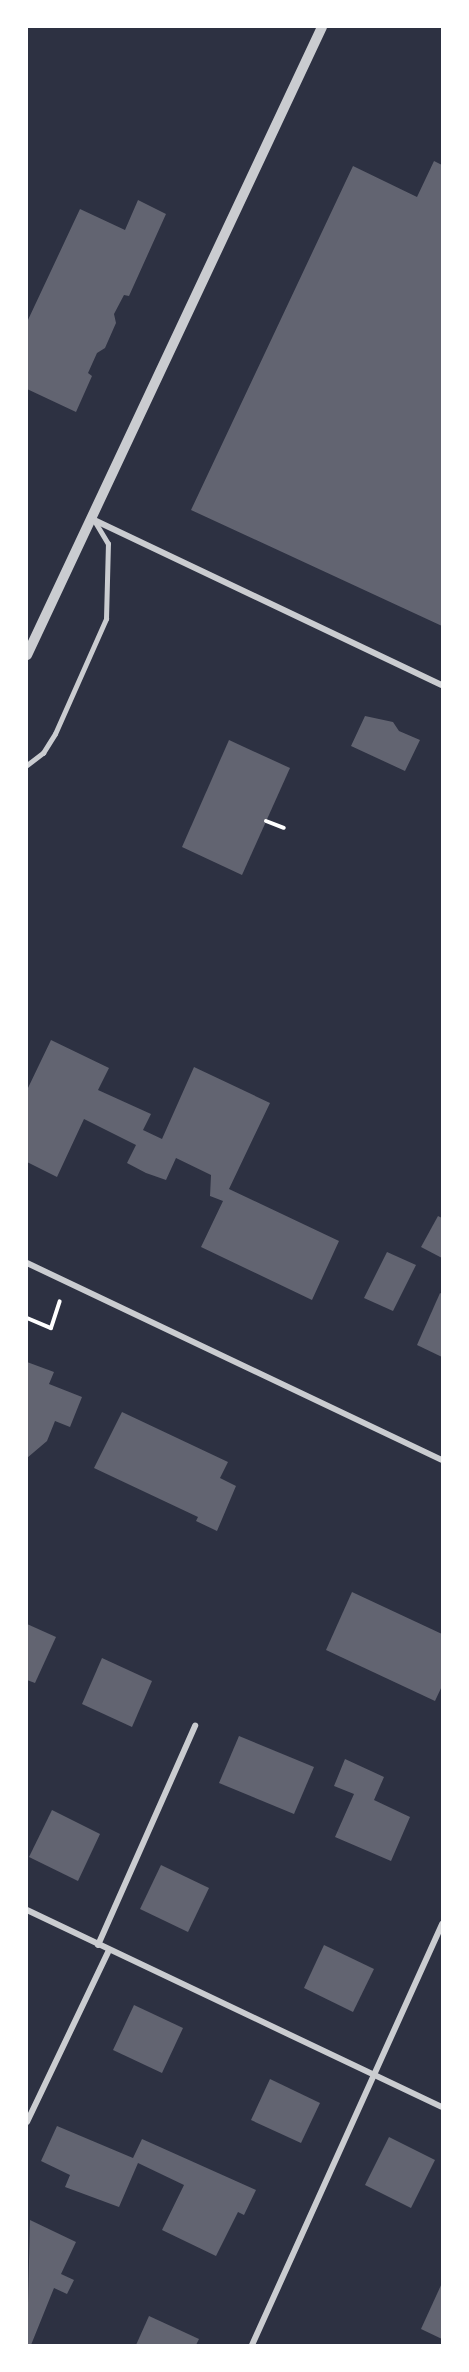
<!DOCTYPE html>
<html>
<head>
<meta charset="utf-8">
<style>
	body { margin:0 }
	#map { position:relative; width:469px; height:2372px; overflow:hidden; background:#2d3142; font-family:Arial,sans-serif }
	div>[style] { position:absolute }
	.building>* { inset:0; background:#626471 }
	.path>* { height:4px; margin:-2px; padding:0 2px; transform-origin:2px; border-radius:2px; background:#fff }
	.service>* { height:4.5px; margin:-2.25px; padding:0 2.25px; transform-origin:2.25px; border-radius:2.25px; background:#caccd0 }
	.minor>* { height:6px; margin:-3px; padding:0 3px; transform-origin:3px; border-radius:3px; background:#caccd0 }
	.tertiary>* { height:10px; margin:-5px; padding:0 5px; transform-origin:5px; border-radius:5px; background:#caccd0 }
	span { translate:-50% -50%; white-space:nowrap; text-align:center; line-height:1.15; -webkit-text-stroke:4.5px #fff; paint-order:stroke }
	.frame { position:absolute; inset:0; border:28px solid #fff; pointer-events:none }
</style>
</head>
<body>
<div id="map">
	<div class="building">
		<i style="clip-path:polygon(434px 161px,442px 165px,442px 626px,191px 510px,353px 166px,417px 197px)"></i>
		<i style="clip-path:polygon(138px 200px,166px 214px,129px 296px,124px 295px,114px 314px,116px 323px,105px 348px,97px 353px,88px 373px,92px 376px,76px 412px,27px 389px,27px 322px,80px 209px,125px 230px)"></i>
		<i style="clip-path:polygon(365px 716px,393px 722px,399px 731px,420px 740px,405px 771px,351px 746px)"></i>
		<i style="clip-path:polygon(229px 740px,290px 768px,242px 875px,182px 847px)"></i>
		<i style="clip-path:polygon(51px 1040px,109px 1068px,98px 1090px,151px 1114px,143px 1130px,162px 1139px,194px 1067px,270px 1103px,229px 1189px,339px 1241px,312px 1300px,201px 1247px,223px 1201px,210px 1196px,211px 1175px,176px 1158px,166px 1180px,146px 1173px,127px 1163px,136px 1145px,84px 1119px,57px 1177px,27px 1162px,27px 1090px)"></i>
		<i style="clip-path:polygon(438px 1216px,442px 1218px,442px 1258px,421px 1247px)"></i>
		<i style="clip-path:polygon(387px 1252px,416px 1265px,393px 1311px,364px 1298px)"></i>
		<i style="clip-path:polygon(440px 1293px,442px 1294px,442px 1357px,417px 1345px)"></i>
		<i style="clip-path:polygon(27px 1362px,54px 1372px,49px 1384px,82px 1397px,70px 1427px,55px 1421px,47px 1441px,27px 1458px)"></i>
		<i style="clip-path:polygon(122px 1412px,228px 1462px,220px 1478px,236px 1486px,217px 1531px,196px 1521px,198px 1517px,94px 1468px)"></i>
		<i style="clip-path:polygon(352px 1592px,442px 1634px,442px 1686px,435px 1701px,326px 1650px)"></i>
		<i style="clip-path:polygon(27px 1624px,56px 1637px,35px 1683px,27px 1680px)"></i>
		<i style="clip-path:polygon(102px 1658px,152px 1681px,132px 1727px,82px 1704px)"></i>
		<i style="clip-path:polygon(239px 1736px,314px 1767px,294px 1814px,219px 1783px)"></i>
		<i style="clip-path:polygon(345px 1759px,384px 1777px,374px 1800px,410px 1817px,391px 1861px,335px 1837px,354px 1794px,334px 1786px)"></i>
		<i style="clip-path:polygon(52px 1810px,100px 1834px,78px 1881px,29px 1857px)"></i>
		<i style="clip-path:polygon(161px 1865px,209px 1888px,188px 1932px,140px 1909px)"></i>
		<i style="clip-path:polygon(324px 1945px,374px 1969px,353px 2012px,304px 1988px)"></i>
		<i style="clip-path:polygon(134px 2005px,183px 2028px,162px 2073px,113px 2050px)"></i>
		<i style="clip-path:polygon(270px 2079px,320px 2103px,301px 2143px,251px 2120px)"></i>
		<i style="clip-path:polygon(57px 2126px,133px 2158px,142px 2139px,256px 2190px,244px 2215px,238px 2212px,216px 2256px,162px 2230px,184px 2185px,138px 2163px,119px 2207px,65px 2187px,70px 2175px,41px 2161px)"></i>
		<i style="clip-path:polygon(389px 2137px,435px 2160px,411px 2208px,365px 2185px)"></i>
		<i style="clip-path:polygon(30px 2220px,76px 2242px,61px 2274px,74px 2280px,67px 2294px,54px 2288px,31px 2345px,27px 2345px)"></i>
		<i style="clip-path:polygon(442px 2283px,442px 2339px,421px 2329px)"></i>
		<i style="clip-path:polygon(149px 2316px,199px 2339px,196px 2345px,136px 2345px)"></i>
	</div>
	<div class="path">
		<i style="left:266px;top:821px;width:19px;rotate:21deg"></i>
		<i style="left:27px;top:1318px;width:26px;rotate:23deg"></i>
		<i style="left:51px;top:1328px;width:28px;rotate:-72deg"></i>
	</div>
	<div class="service">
		<i style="left:27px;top:765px;width:20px;rotate:-37deg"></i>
		<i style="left:43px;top:753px;width:22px;rotate:-58deg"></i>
		<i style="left:55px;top:734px;width:126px;rotate:-66.1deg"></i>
		<i style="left:106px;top:619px;width:75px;rotate:-88.5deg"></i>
		<i style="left:108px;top:544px;width:27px;rotate:-121deg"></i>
	</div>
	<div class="minor">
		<i style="left:92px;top:519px;width:387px;rotate:25.4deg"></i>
		<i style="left:27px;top:1263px;width:459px;rotate:25.4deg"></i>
		<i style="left:27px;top:1910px;width:459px;rotate:25.4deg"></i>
		<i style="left:98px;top:1945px;width:240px;rotate:-66.1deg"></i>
		<i style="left:27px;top:2122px;width:191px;rotate:-64.5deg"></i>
		<i style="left:252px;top:2345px;width:462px;rotate:-65.7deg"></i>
	</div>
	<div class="tertiary">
		<i style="left:27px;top:655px;width:694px;rotate:-64.84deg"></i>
	</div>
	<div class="frame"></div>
</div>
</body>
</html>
